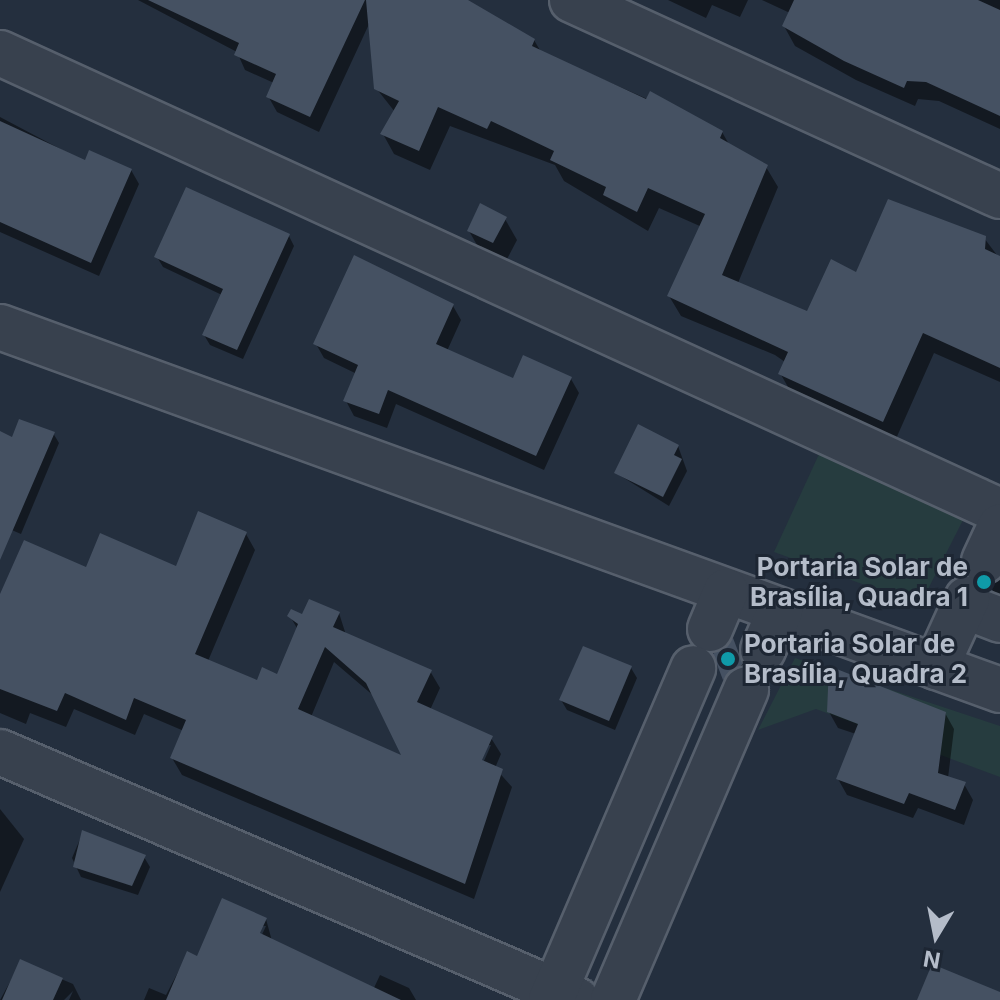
<!DOCTYPE html>
<html>
<head>
<meta charset="utf-8">
<style>
	body { margin:0 }
	#map { position:relative; width:1000px; height:1000px; overflow:hidden; background:#242f3e; font-family:Inter,sans-serif }
	div>[style] { position:absolute }
	.green>* { inset:0; background:#263c3f }
	.shadow>* { inset:0; background:#0007 }
	.building>* { inset:0; background:#455162 }
	.roads { filter:drop-shadow(2px 0 #565f6c) drop-shadow(-2px 0 #565f6c) drop-shadow(0 2px #565f6c) drop-shadow(0 -2px #565f6c) }
	.minor>* { height:44px; margin:-22px; padding:0 22px; transform-origin:22px; border-radius:22px; background:#38414e }
	.tertiary>* { height:44px; margin:-22px; padding:0 22px; transform-origin:22px; border-radius:22px; background:#38414e }
	.dots>* { width:22px; height:22px; translate:-50% -50%; box-sizing:border-box; border:4px solid #1d2633; border-radius:50% }
	span { translate:-50% -50%; white-space:nowrap; text-align:center; line-height:1.15; -webkit-text-stroke:6px #1d2633; paint-order:stroke }
	.poi-label { font-size:26px; color:#b4bcc9; font-weight:700 }
	.right { translate:-100% -50%; text-align:right }
	.left { translate:0 -50%; text-align:left }
	.north { position:absolute; left:896px; top:896px; width:80px; height:80px; -webkit-text-stroke:6px #1d2633; paint-order:stroke; rotate:190deg; font-size:22px; font-weight:700; line-height:32px; text-align:center; color:#b4bcc9 }
	.north::after { content:''; display:block; margin:auto; width:28px; height:36px; background:#b4bcc9; clip-path:polygon(50% 0,100% 100%,50% 72%,0 100%) }
</style>
</head>
<body>
<div id="map">
	<div class="green">
		<i style="clip-path:polygon(820px 452px,964px 518px,920px 605px,774px 552px)"></i>
		<i style="clip-path:polygon(795px 658px,1000px 726px,1000px 777px,816px 709px,758px 730px)"></i>
	</div>
	<div class="shadow">
		<i style="clip-path:polygon(138px 0,461px 0,534px 40px,541px 52px,722px 132px,730px 146px,766px 167px,778px 187px,738px 283px,808px 313px,857px 274px,984px 238px,1000px 259px,1000px 382px,934px 353px,895px 441px,792px 394px,780px 373px,785px 362px,775px 355px,681px 316px,669px 296px,702px 227px,659px 208px,648px 231px,564px 181px,555px 165px,450px 126px,430px 170px,394px 154px,383px 134px,395px 112px,376px 88px,370px 22px,319px 132px,277px 112px,268px 96px,274px 83px,245px 70px,237px 52px)"></i>
		<i style="clip-path:polygon(668px 0,748px 0,740px 17px,712px 5px,706px 18px)"></i>
		<i style="clip-path:polygon(762px 0,1000px 0,1000px 129px,939px 101px,918px 99px,915px 106px,856px 80px,795px 46px,784px 26px,790px 13px)"></i>
		<i style="clip-path:polygon(0 117px,85px 162px,131px 170px,139px 184px,99px 276px,0 232px)"></i>
		<i style="clip-path:polygon(505px 219px,517px 240px,505px 263px,481px 252px,469px 231px)"></i>
		<i style="clip-path:polygon(289px 236px,294px 246px,243px 359px,210px 345px,204px 335px,222px 295px,163px 267px,157px 257px)"></i>
		<i style="clip-path:polygon(453px 306px,461px 320px,447px 351px,514px 381px,571px 379px,579px 393px,544px 470px,396px 404px,387px 428px,354px 416px,346px 401px,357px 374px,324px 358px,316px 344px)"></i>
		<i style="clip-path:polygon(53px 433px,59px 443px,21px 534px,0 525px,0 447px)"></i>
		<i style="clip-path:polygon(678px 446px,687px 471px,669px 506px,616px 473px)"></i>
		<i style="clip-path:polygon(evenodd,246px 534px,255px 550px,208px 661px,259px 683px,278px 677px,298px 630px,290px 616px,339px 613px,346px 635px,430px 671px,440px 688px,430px 710px,491px 738px,501px 754px,495px 768px,512px 787px,474px 899px,182px 775px,172px 758px,184px 731px,144px 714px,135px 735px,74px 709px,66px 727px,30px 713px,26px 724px,0 713px,0 601px,87px 570px,177px 568px,246px 534px,334px 662px,375px 697px,405px 759px,311px 717px,334px 662px,246px 534px,486px 745px,491px 745px,480px 770px,476px 768px,486px 745px)"></i>
		<i style="clip-path:polygon(1000px 579px,1000px 602px,990px 586px)"></i>
		<i style="clip-path:polygon(733px 641px,751px 682px,734px 695px,716px 654px)"></i>
		<i style="clip-path:polygon(631px 668px,637px 678px,615px 730px,567px 710px,561px 700px)"></i>
		<i style="clip-path:polygon(829px 712px,945px 713px,954px 729px,948px 778px,964px 784px,973px 800px,964px 825px,918px 808px,913px 818px,847px 795px,838px 779px,856px 734px,838px 728px)"></i>
		<i style="clip-path:polygon(0 809px,24px 839px,0 892px)"></i>
		<i style="clip-path:polygon(83px 832px,144px 857px,150px 867px,138px 895px,81px 877px,72px 858px)"></i>
		<i style="clip-path:polygon(evenodd,266px 919px,272px 941px,373px 990px,380px 975px,409px 988px,416px 1000px,144px 1000px,149px 988px,166px 995px,188px 953px,198px 959px,266px 919px,261px 926px,266px 926px,258px 943px,261px 926px)"></i>
		<i style="clip-path:polygon(21px 962px,73px 984px,81px 1000px,69px 1000px,73px 991px,64px 1000px,0 1000px)"></i>
	</div>
	<div class="building">
		<i style="clip-path:polygon(148px 0,365px 0,310px 117px,266px 97px,276px 74px,234px 55px,239px 43px)"></i>
		<i style="clip-path:polygon(366px 0,468px 0,535px 39px,532px 46px,646px 99px,650px 91px,723px 131px,720px 138px,768px 165px,722px 275px,807px 311px,831px 259px,856px 272px,888px 199px,986px 236px,985px 249px,1000px 256px,1000px 368px,923px 333px,883px 422px,778px 374px,788px 352px,667px 296px,705px 214px,648px 188px,637px 212px,603px 195px,606px 187px,550px 160px,554px 151px,491px 121px,487px 129px,438px 107px,419px 151px,380px 134px,399px 101px,374px 89px)"></i>
		<i style="clip-path:polygon(794px 0,978px 0,1000px 10px,1000px 116px,926px 82px,907px 81px,904px 88px,844px 61px,782px 26px)"></i>
		<i style="clip-path:polygon(0 121px,85px 160px,89px 150px,132px 169px,91px 263px,0 222px)"></i>
		<i style="clip-path:polygon(186px 187px,290px 234px,237px 350px,202px 335px,223px 289px,154px 257px)"></i>
		<i style="clip-path:polygon(480px 203px,507px 217px,493px 243px,467px 231px)"></i>
		<i style="clip-path:polygon(354px 255px,454px 304px,436px 344px,513px 378px,523px 355px,572px 377px,536px 456px,388px 390px,379px 414px,343px 401px,358px 365px,313px 344px)"></i>
		<i style="clip-path:polygon(19px 419px,55px 432px,0 560px,0 431px,12px 437px)"></i>
		<i style="clip-path:polygon(638px 424px,679px 445px,674px 455px,682px 459px,663px 497px,614px 473px)"></i>
		<i style="clip-path:polygon(evenodd,198px 511px,247px 532px,195px 654px,257px 680px,262px 667px,277px 674px,298px 624px,287px 616px,291px 609px,302px 614px,309px 599px,340px 612px,333px 627px,432px 670px,417px 702px,493px 736px,482px 760px,503px 769px,465px 884px,170px 758px,186px 720px,134px 698px,126px 720px,65px 693px,57px 711px,0 689px,0 594px,24px 540px,86px 567px,100px 533px,176px 566px,198px 511px,325px 647px,366px 683px,401px 755px,298px 709px,325px 647px)"></i>
		<i style="clip-path:polygon(733px 638px,743px 664px,723px 680px,713px 654px)"></i>
		<i style="clip-path:polygon(583px 646px,632px 666px,609px 721px,559px 700px)"></i>
		<i style="clip-path:polygon(829px 666px,946px 712px,938px 773px,966px 782px,955px 810px,909px 793px,904px 804px,836px 779px,858px 724px,827px 712px)"></i>
		<i style="clip-path:polygon(82px 830px,146px 855px,132px 886px,73px 867px)"></i>
		<i style="clip-path:polygon(222px 898px,267px 918px,260px 933px,401px 1000px,166px 1000px,187px 951px,197px 956px)"></i>
		<i style="clip-path:polygon(20px 959px,63px 978px,53px 1000px,2px 1000px)"></i>
		<i style="clip-path:polygon(932px 964px,1000px 992px,1000px 1000px,917px 1000px)"></i>
	</div>
	<div class="roads">
		<div class="minor">
			<i style="left:572px;top:0;width:471px;rotate:24.6deg"></i>
			<i style="left:0;top:53px;width:1100px;rotate:24.61deg"></i>
			<i style="left:0;top:752px;width:628px;rotate:23.26deg"></i>
		</div>
		<div class="tertiary">
			<i style="left:0;top:327px;width:1064px;rotate:19.95deg"></i>
			<i style="left:984px;top:561px;width:38px;rotate:-65deg"></i>
			<i style="left:964px;top:606px;width:39px;rotate:21deg"></i>
			<i style="left:710px;top:629px;width:41px;rotate:-67.2deg"></i>
			<i style="left:763px;top:650px;width:43px;rotate:-66.4deg"></i>
			<i style="left:936px;top:667px;width:75px;rotate:-65.5deg"></i>
			<i style="left:551px;top:1000px;width:361px;rotate:-66.8deg"></i>
			<i style="left:613px;top:1000px;width:338px;rotate:-66.8deg"></i>
		</div>
	</div>
	<div class="dots">
		<i style="left:984px;top:582px;background:#0f9aa8"></i>
		<i style="left:728px;top:659px;background:#0f9aa8"></i>
	</div>
	<div class="poi-label">
		<span class="right" style="left:968px;top:582px">Portaria Solar de<br>Brasília, Quadra 1</span>
		<span class="left" style="left:744px;top:659px">Portaria Solar de<br>Brasília, Quadra 2</span>
	</div>
	<div class="north">N</div>
</div>
</body>
</html>
